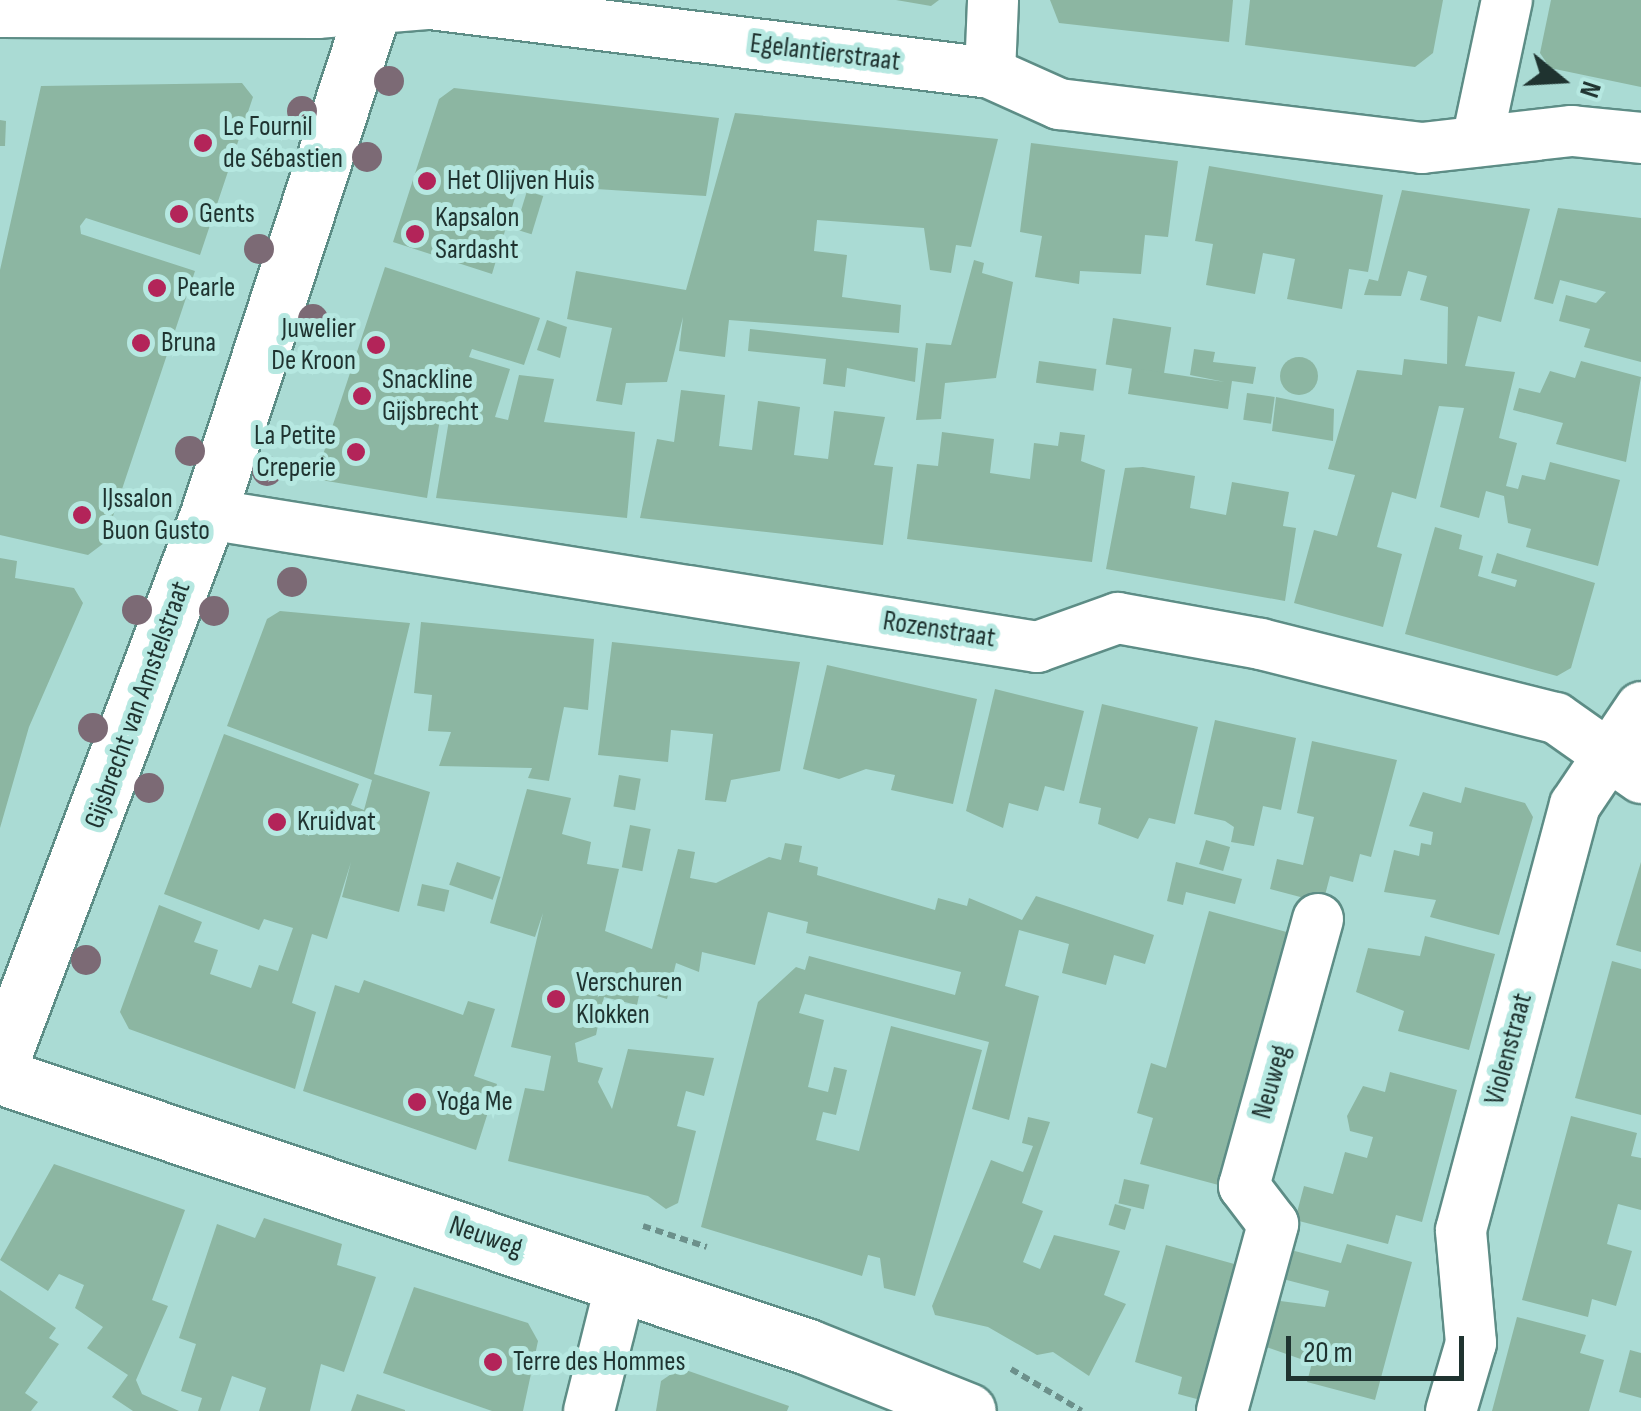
<!DOCTYPE html>
<meta charset="utf-8">
<style>
body{margin:0}
#map{position:relative;width:1641px;height:1411px;overflow:hidden;background:#aadbd4;font-family:"Sofia Sans Condensed",sans-serif}
div>[style]{position:absolute}
.building>*{inset:0;background:#8cb6a2;transform-origin:0 0}
.round{border-radius:50%}
.path>*{height:6px;margin-top:-3px;transform-origin:0;background:repeating-linear-gradient(90deg,#6c908b 0 8px,transparent 0 13px)}
.roads{filter:drop-shadow(2px 0 #5d8d86) drop-shadow(-2px 0 #5d8d86) drop-shadow(0 2px #5d8d86) drop-shadow(0 -2px #5d8d86)}
.minor>*{height:50px;margin:-25px;padding:0 25px;transform-origin:25px;border-radius:25px;background:#fff}
.tertiary>*{height:55px;margin:-27.5px;padding:0 27.5px;transform-origin:27.5px;border-radius:27.5px;background:#fff}
.trees>*{width:30px;height:30px;margin:-15px;border-radius:50%;background:#7c6a75}
.dots>*{width:28px;height:28px;translate:-50% -50%;box-sizing:border-box;border:5px solid #b6e8e1;border-radius:50%}
span{translate:-50% -50%;white-space:nowrap;text-align:center;line-height:1.15;-webkit-text-stroke:10px #b6e8e1;paint-order:stroke}
.street-label{font-size:28px;color:#1f3330}
.poi-label{font-size:28px;color:#1f3330}
.left{translate:0 -50%;text-align:left}
.right{translate:-100% -50%;text-align:right}
.north{position:absolute;left:1511px;top:30px;width:100px;height:100px;-webkit-text-stroke:8px #b6e8e1;paint-order:stroke;rotate:108deg;font-size:28px;font-weight:700;line-height:40px;text-align:center;color:#1f3330}
.north::after{content:'';display:block;margin:auto;width:35px;height:45px;background:#1f3330;clip-path:polygon(50% 0,100% 100%,50% 72%,0 100%)}
.scale{position:absolute;left:1286px;top:1336px;width:178px;height:45px;box-sizing:border-box;border:5px solid #1f3330;border-top:0;padding-left:12px;font-size:30px;line-height:35px;white-space:nowrap;color:#1f3330;-webkit-text-stroke:8px #b6e8e1;paint-order:stroke}
</style>
<div id="map">
<div class="building">
<i style="clip-path:polygon(896px 0,939px 0,931px 6px)"></i>
<i style="clip-path:polygon(1050px 0,1233px 0,1229px 42px,1059px 23px)"></i>
<i style="clip-path:polygon(1250px 0,1443px 0,1433px 53px,1415px 67px,1245px 45px)"></i>
<i style="clip-path:polygon(1551px 0,1641px 0,1641px 87px,1550px 68px,1540px 53px)"></i>
<i style="clip-path:polygon(242px 83px,253px 97px,200px 255px,86px 218px,80px 226px,81px 234px,195px 271px,104px 543px,88px 555px,0 535px,0 270px,41px 86px)"></i>
<i style="clip-path:polygon(454px 88px,719px 118px,706px 196px,533px 185px,535px 173px,523px 171px,492px 274px,393px 242px,439px 99px)"></i>
<i style="clip-path:polygon(735px 113px,998px 139px,971px 247px,956px 245px,951px 273px,930px 270px,924px 228px,817px 220px,814px 251px,847px 255px,842px 297px,901px 305px,899px 333px,729px 320px,725px 357px,679px 351px,683px 317px,667px 382px,626px 383px,622px 405px,596px 401px,612px 328px,567px 319px,576px 271px,686px 290px)"></i>
<i style="clip-path:polygon(0 120px,6px 121px,5px 146px,0 146px)"></i>
<i style="clip-path:polygon(1031px 143px,1178px 161px,1168px 237px,1145px 235px,1141px 274px,1080px 271px,1079px 284px,1035px 277px,1042px 236px,1020px 232px)"></i>
<i style="clip-path:polygon(1209px 166px,1383px 195px,1368px 272px,1349px 269px,1342px 309px,1287px 299px,1295px 259px,1263px 253px,1255px 294px,1206px 285px,1213px 244px,1195px 241px)"></i>
<i style="clip-path:polygon(1402px 190px,1530px 209px,1501px 322px,1478px 316px,1465px 366px,1515px 372px,1499px 438px,1517px 443px,1506px 486px,1518px 489px,1522px 475px,1545px 480px,1550px 462px,1620px 480px,1598px 566px,1526px 547px,1531px 529px,1508px 523px,1504px 496px,1486px 491px,1479px 518px,1440px 507px,1464px 408px,1439px 406px,1416px 499px,1392px 492px,1377px 547px,1402px 554px,1383px 627px,1294px 603px,1314px 530px,1337px 536px,1355px 475px,1328px 469px,1357px 370px,1402px 375px,1404px 359px,1447px 364px,1448px 307px,1420px 300px,1427px 276px,1408px 271px,1401px 296px,1364px 295px,1369px 279px,1378px 281px)"></i>
<i style="left:527px;top:191px;width:17px;height:40px;rotate:17deg"></i>
<i style="clip-path:polygon(1558px 208px,1641px 218px,1641px 362px,1584px 347px,1590px 329px,1559px 321px,1566px 295px,1596px 303px,1606px 292px,1560px 280px,1553px 304px,1534px 299px)"></i>
<i style="clip-path:polygon(974px 260px,984px 263px,982px 273px,1013px 282px,996px 378px,945px 383px,941px 419px,916px 420px,926px 343px,951px 345px)"></i>
<i style="clip-path:polygon(385px 267px,540px 318px,524px 365px,472px 349px,469px 357px,510px 369px,495px 417px,508px 420px,519px 375px,554px 379px,544px 422px,635px 432px,627px 518px,436px 498px,450px 414px,441px 413px,427px 498px,315px 479px)"></i>
<i style="left:1113px;top:318px;width:59px;height:47px;rotate:9deg"></i>
<i style="clip-path:polygon(547px 320px,567px 327px,560px 358px,537px 350px)"></i>
<i style="clip-path:polygon(750px 329px,918px 348px,915px 382px,847px 368px,845px 387px,823px 384px,826px 359px,748px 351px)"></i>
<i style="clip-path:polygon(1194px 349px,1215px 352px,1213px 362px,1256px 367px,1253px 384px,1232px 381px,1228px 409px,1128px 394px,1132px 368px,1225px 382px,1190px 375px)"></i>
<i class="round" style="left:1280px;top:357px;width:38px;height:38px"></i>
<i style="left:1039px;top:361px;width:58px;height:22px;rotate:8deg"></i>
<i style="clip-path:polygon(1581px 361px,1641px 377px,1626px 462px,1556px 444px,1563px 423px,1513px 410px,1519px 388px,1540px 393px,1550px 371px,1575px 378px)"></i>
<i style="clip-path:polygon(681px 390px,725px 395px,719px 446px,752px 450px,758px 401px,800px 407px,794px 455px,828px 459px,834px 411px,885px 417px,874px 465px,893px 467px,883px 545px,640px 518px,657px 439px,674px 442px)"></i>
<i style="left:1247px;top:393px;width:28px;height:27px;rotate:8deg"></i>
<i style="clip-path:polygon(1276px 397px,1334px 409px,1333px 441px,1272px 431px)"></i>
<i style="clip-path:polygon(942px 432px,994px 439px,990px 473px,1030px 479px,1034px 443px,1058px 446px,1060px 432px,1085px 435px,1081px 461px,1105px 470px,1092px 562px,907px 539px,917px 464px,938px 466px)"></i>
<i style="clip-path:polygon(1143px 467px,1195px 476px,1190px 508px,1226px 515px,1232px 482px,1289px 492px,1283px 526px,1296px 528px,1285px 601px,1106px 569px,1125px 468px)"></i>
<i style="clip-path:polygon(1435px 527px,1462px 535px,1459px 549px,1483px 556px,1478px 576px,1515px 587px,1517px 580px,1491px 573px,1497px 553px,1595px 583px,1571px 668px,1557px 676px,1405px 634px)"></i>
<i style="clip-path:polygon(0 558px,17px 561px,15px 578px,74px 588px,83px 603px,29px 727px,0 828px)"></i>
<i style="clip-path:polygon(280px 611px,410px 623px,374px 774px,430px 792px,399px 912px,342px 897px,351px 862px,327px 939px,312px 934px,292px 1003px,316px 1012px,295px 1089px,129px 1029px,120px 1012px,159px 905px,202px 922px,194px 942px,218px 950px,210px 974px,251px 988px,259px 965px,278px 971px,293px 928px,264px 919px,259px 930px,164px 894px,224px 734px,359px 784px,351px 805px,364px 810px,372px 780px,227px 726px,267px 619px)"></i>
<i style="clip-path:polygon(421px 622px,594px 639px,588px 710px,564px 707px,549px 781px,528px 778px,532px 768px,439px 766px,451px 732px,428px 731px,432px 695px,414px 693px)"></i>
<i style="clip-path:polygon(612px 642px,800px 662px,780px 771px,731px 780px,726px 802px,705px 800px,713px 734px,671px 730px,668px 762px,598px 755px)"></i>
<i style="clip-path:polygon(827px 665px,977px 699px,953px 804px,891px 790px,895px 775px,866px 769px,839px 779px,803px 769px)"></i>
<i style="clip-path:polygon(995px 689px,1084px 711px,1064px 791px,1045px 786px,1038px 811px,1009px 803px,1003px 828px,966px 811px)"></i>
<i style="clip-path:polygon(1102px 704px,1198px 727px,1175px 824px,1149px 818px,1138px 839px,1098px 824px,1101px 808px,1079px 803px)"></i>
<i style="clip-path:polygon(1215px 720px,1296px 738px,1281px 810px,1263px 806px,1254px 846px,1231px 842px,1234px 827px,1225px 821px,1194px 814px)"></i>
<i style="clip-path:polygon(1312px 741px,1397px 760px,1371px 857px,1360px 854px,1353px 882px,1330px 876px,1323px 903px,1270px 889px,1277px 859px,1303px 865px,1314px 817px,1297px 813px)"></i>
<i style="left:619px;top:775px;width:22px;height:32px;rotate:10deg"></i>
<i style="clip-path:polygon(1465px 787px,1525px 803px,1533px 817px,1499px 935px,1430px 917px,1436px 900px,1384px 892px,1394px 850px,1419px 856px,1421px 843px,1431px 845px,1433px 832px,1409px 826px,1423px 792px,1461px 803px)"></i>
<i style="clip-path:polygon(527px 789px,571px 798px,562px 834px,591px 842px,587px 864px,619px 869px,605px 931px,652px 949px,678px 849px,695px 852px,690px 878px,716px 883px,769px 857px,781px 860px,785px 843px,802px 846px,799px 862px,818px 867px,817px 875px,935px 910px,938px 898px,967px 906px,969px 898px,1022px 920px,1036px 896px,1154px 935px,1145px 964px,1114px 955px,1106px 985px,1062px 973px,1069px 944px,1019px 930px,1005px 986px,1039px 996px,1009px 1120px,972px 1109px,989px 1042px,805px 994px,799px 1013px,824px 1020px,808px 1087px,828px 1092px,834px 1067px,847px 1070px,836px 1115px,823px 1112px,816px 1140px,859px 1151px,891px 1026px,982px 1050px,915px 1296px,884px 1288px,880px 1258px,868px 1255px,862px 1276px,701px 1227px,758px 1002px,796px 967px,805px 970px,809px 956px,955px 995px,961px 972px,806px 933px,808px 922px,768px 912px,755px 965px,702px 952px,699px 972px,676px 963px,667px 999px,640px 991px,637px 1005px,604px 997px,596px 1035px,575px 1043px,578px 1062px,603px 1068px,598px 1082px,612px 1109px,628px 1049px,714px 1058px,704px 1096px,686px 1091px,677px 1126px,696px 1131px,678px 1203px,666px 1209px,648px 1196px,508px 1161px,525px 1088px,544px 1091px,551px 1056px,511px 1047px,543px 913px,535px 937px,490px 923px)"></i>
<i style="left:630px;top:825px;width:21px;height:43px;rotate:11deg"></i>
<i style="left:1206px;top:840px;width:25px;height:25px;rotate:16deg"></i>
<i style="left:457px;top:862px;width:46px;height:24px;rotate:19deg"></i>
<i style="clip-path:polygon(1176px 862px,1242px 879px,1235px 904px,1186px 892px,1183px 905px,1167px 901px)"></i>
<i style="clip-path:polygon(1641px 862px,1641px 952px,1616px 945px)"></i>
<i style="left:422px;top:884px;width:28px;height:22px;rotate:13deg"></i>
<i style="clip-path:polygon(1209px 911px,1294px 934px,1226px 1187px,1140px 1164px,1153px 1118px,1137px 1113px,1151px 1063px,1166px 1068px)"></i>
<i style="clip-path:polygon(1425px 936px,1495px 954px,1469px 1050px,1398px 1031px,1404px 1011px,1356px 992px,1368px 948px,1420px 956px)"></i>
<i style="clip-path:polygon(1612px 961px,1641px 969px,1641px 1115px,1575px 1098px)"></i>
<i style="clip-path:polygon(364px 980px,463px 1015px,468px 1001px,495px 1009px,474px 1076px,497px 1084px,476px 1150px,303px 1091px,335px 985px,359px 993px)"></i>
<i style="clip-path:polygon(1390px 1072px,1457px 1090px,1422px 1222px,1396px 1215px,1388px 1244px,1295px 1220px,1304px 1186px,1333px 1194px,1345px 1152px,1367px 1158px,1373px 1137px,1350px 1131px,1347px 1116px,1363px 1086px,1385px 1092px)"></i>
<i style="clip-path:polygon(1571px 1116px,1637px 1133px,1631px 1156px,1641px 1158px,1641px 1210px,1618px 1204px,1607px 1244px,1632px 1251px,1616px 1306px,1592px 1299px,1588px 1317px,1522px 1300px)"></i>
<i style="clip-path:polygon(1028px 1117px,1050px 1122px,1022px 1203px,1043px 1211px,1023px 1262px,1040px 1269px,1054px 1235px,1120px 1251px,1104px 1295px,1126px 1304px,1089px 1376px,1053px 1352px,1037px 1355px,988px 1327px,935px 1315px,932px 1306px,991px 1160px,1023px 1172px,1033px 1146px,1022px 1143px)"></i>
<i style="clip-path:polygon(54px 1164px,185px 1210px,152px 1300px,168px 1306px,136px 1380px,142px 1394px,179px 1411px,133px 1411px,112px 1397px,128px 1375px,87px 1348px,103px 1327px,75px 1308px,84px 1285px,59px 1274px,48px 1291px,0 1260px)"></i>
<i style="left:1124px;top:1179px;width:26px;height:25px;rotate:13deg"></i>
<i style="left:1115px;top:1204px;width:17px;height:22px;rotate:17deg"></i>
<i style="clip-path:polygon(264px 1218px,342px 1244px,337px 1265px,376px 1277px,344px 1372px,321px 1364px,310px 1411px,259px 1411px,266px 1388px,232px 1376px,220px 1411px,198px 1411px,202px 1398px,181px 1391px,196px 1344px,179px 1338px,217px 1224px,255px 1238px)"></i>
<i style="clip-path:polygon(1347px 1244px,1412px 1262px,1375px 1400px,1307px 1382px,1312px 1363px,1261px 1345px,1273px 1300px,1325px 1307px,1329px 1291px,1279px 1278px,1287px 1249px,1341px 1263px)"></i>
<i style="clip-path:polygon(1166px 1245px,1245px 1267px,1208px 1402px,1178px 1394px,1182px 1377px,1135px 1362px)"></i>
<i style="clip-path:polygon(414px 1287px,528px 1323px,538px 1341px,523px 1411px,492px 1411px,383px 1373px)"></i>
<i style="clip-path:polygon(0 1290px,56px 1328px,49px 1338px,59px 1344px,25px 1393px,38px 1402px,31px 1411px,0 1411px)"></i>
<i style="clip-path:polygon(1517px 1317px,1586px 1335px,1580px 1353px,1604px 1360px,1589px 1411px,1492px 1411px)"></i>
<i style="clip-path:polygon(1630px 1350px,1641px 1353px,1641px 1398px,1619px 1392px)"></i>
<i style="clip-path:polygon(680px 1368px,789px 1406px,787px 1411px,656px 1411px,661px 1381px)"></i>
<i style="clip-path:polygon(357px 1394px,405px 1410px,405px 1411px,351px 1411px)"></i>
</div>
<div class="path">
<i style="left:643px;top:1226px;width:67px;rotate:18.2deg"></i>
<i style="left:1011px;top:1369px;width:82px;rotate:30.6deg"></i>
</div>
<div class="roads">
<div class="minor">
<i style="left:0;top:12px;width:317px;rotate:0.2deg"></i>
<i style="left:317px;top:13px;width:113px;rotate:-4.6deg"></i>
<i style="left:430px;top:4px;width:564px;rotate:7.02deg"></i>
<i style="left:990px;top:73px;width:76px;rotate:24.2deg"></i>
<i style="left:1059px;top:104px;width:366px;rotate:6.9deg"></i>
<i style="left:1422px;top:148px;width:151px;rotate:-6.5deg"></i>
<i style="left:1572px;top:131px;width:69px;rotate:5.8deg"></i>
<i style="left:990px;top:73px;width:73px;rotate:-87.6deg"></i>
<i style="left:1477px;top:141px;width:144px;rotate:-78deg"></i>
<i style="left:208px;top:514px;width:840px;rotate:9.11deg"></i>
<i style="left:1037px;top:647px;width:86px;rotate:-19.7deg"></i>
<i style="left:1118px;top:618px;width:145px;rotate:10.3deg"></i>
<i style="left:1261px;top:644px;width:304px;rotate:14.1deg"></i>
<i style="left:1556px;top:718px;width:104px;rotate:35.2deg"></i>
<i style="left:589px;top:1411px;width:131px;rotate:-75.9deg"></i>
<i style="left:1222px;top:1411px;width:194px;rotate:-74.7deg"></i>
<i style="left:1273px;top:1224px;width:48px;rotate:-127.3deg"></i>
<i style="left:1244px;top:1186px;width:277px;rotate:-74.5deg"></i>
<i style="left:1451px;top:1411px;width:71px;rotate:-73.6deg"></i>
<i style="left:1471px;top:1343px;width:113px;rotate:-95.1deg"></i>
<i style="left:1461px;top:1230px;width:440px;rotate:-75deg"></i>
<i style="left:1575px;top:805px;width:118px;rotate:-56deg"></i>
</div>
<div class="tertiary">
<i style="left:0;top:1064px;width:588px;rotate:-69.28deg"></i>
<i style="left:208px;top:514px;width:541px;rotate:-71.9deg"></i>
<i style="left:0;top:1076px;width:852px;rotate:18.54deg"></i>
<i style="left:808px;top:1347px;width:172px;rotate:21.8deg"></i>
</div>
</div>
<div class="trees">
<i style="left:389px;top:81px"></i>
<i style="left:302px;top:111px"></i>
<i style="left:367px;top:157px"></i>
<i style="left:259px;top:249px"></i>
<i style="left:313px;top:319px"></i>
<i style="left:190px;top:451px"></i>
<i style="left:267px;top:471px"></i>
<i style="left:292px;top:582px"></i>
<i style="left:137px;top:610px"></i>
<i style="left:214px;top:611px"></i>
<i style="left:93px;top:728px"></i>
<i style="left:149px;top:788px"></i>
<i style="left:86px;top:960px"></i>
</div>
<div class="dots">
<i style="left:203px;top:143px;background:#b32459"></i>
<i style="left:427px;top:181px;background:#b32459"></i>
<i style="left:179px;top:214px;background:#b32459"></i>
<i style="left:415px;top:234px;background:#b32459"></i>
<i style="left:157px;top:288px;background:#b32459"></i>
<i style="left:141px;top:343px;background:#b32459"></i>
<i style="left:376px;top:345px;background:#b32459"></i>
<i style="left:362px;top:396px;background:#b32459"></i>
<i style="left:356px;top:452px;background:#b32459"></i>
<i style="left:82px;top:515px;background:#b32459"></i>
<i style="left:277px;top:822px;background:#b32459"></i>
<i style="left:556px;top:999px;background:#b32459"></i>
<i style="left:417px;top:1102px;background:#b32459"></i>
<i style="left:493px;top:1362px;background:#b32459"></i>
</div>
<div class="street-label">
<span style="left:825px;top:53px;rotate:7deg">Egelantierstraat</span>
<span style="left:939px;top:630px;rotate:9deg">Rozenstraat</span>
<span style="left:138px;top:705px;rotate:-70deg">Gijsbrecht van Amstelstraat</span>
<span style="left:1509px;top:1049px;rotate:-75deg">Violenstraat</span>
<span style="left:1272px;top:1082px;rotate:-74deg">Neuweg</span>
<span style="left:486px;top:1237px;rotate:19deg">Neuweg</span>
</div>
<div class="poi-label">
<span class="left" style="left:223px;top:143px">Le Fournil<br>de Sébastien</span>
<span class="left" style="left:447px;top:181px">Het Olijven Huis</span>
<span class="left" style="left:199px;top:214px">Gents</span>
<span class="left" style="left:435px;top:234px">Kapsalon<br>Sardasht</span>
<span class="left" style="left:177px;top:288px">Pearle</span>
<span class="right" style="left:356px;top:345px">Juwelier<br>De Kroon</span>
<span class="left" style="left:161px;top:343px">Bruna</span>
<span class="left" style="left:382px;top:396px">Snackline<br>Gijsbrecht</span>
<span class="right" style="left:336px;top:452px">La Petite<br>Creperie</span>
<span class="left" style="left:102px;top:515px">IJssalon<br>Buon Gusto</span>
<span class="left" style="left:297px;top:822px">Kruidvat</span>
<span class="left" style="left:576px;top:999px">Verschuren<br>Klokken</span>
<span class="left" style="left:437px;top:1102px">Yoga Me</span>
<span class="left" style="left:513px;top:1362px">Terre des Hommes</span>
</div>
<div class="north">N</div>
<div class="scale">20 m</div>
</div>
